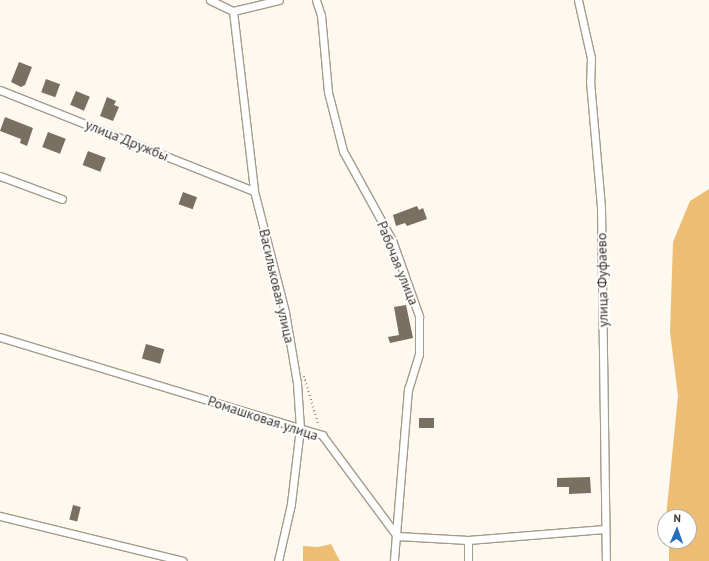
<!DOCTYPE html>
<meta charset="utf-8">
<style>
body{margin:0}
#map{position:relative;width:709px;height:561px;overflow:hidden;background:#fff8ee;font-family:"PT Sans",sans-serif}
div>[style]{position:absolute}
.forest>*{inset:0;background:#edbd73}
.building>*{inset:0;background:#7a7062;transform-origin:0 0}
.path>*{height:1.5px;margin-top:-0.75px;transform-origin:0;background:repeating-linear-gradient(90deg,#959088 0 1px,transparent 0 4px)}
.roads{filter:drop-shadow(1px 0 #a59b8c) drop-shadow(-1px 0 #a59b8c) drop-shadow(0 1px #a59b8c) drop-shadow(0 -1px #a59b8c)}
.street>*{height:7px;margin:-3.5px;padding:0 3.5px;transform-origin:3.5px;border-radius:3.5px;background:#fff}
span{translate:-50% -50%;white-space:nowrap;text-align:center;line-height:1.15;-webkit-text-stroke:4px #fff;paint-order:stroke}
.street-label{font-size:14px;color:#3b3630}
.north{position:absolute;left:657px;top:509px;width:40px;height:40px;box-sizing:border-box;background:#fff;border:1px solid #b1afac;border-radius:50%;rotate:2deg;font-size:11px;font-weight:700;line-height:16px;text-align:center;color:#3b3630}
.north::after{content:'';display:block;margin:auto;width:14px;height:18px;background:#296bbc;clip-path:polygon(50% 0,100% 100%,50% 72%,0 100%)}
</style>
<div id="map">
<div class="forest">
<i style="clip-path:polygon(709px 189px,709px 561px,669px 561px,669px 541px,689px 541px,689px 517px,666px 517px,678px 396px,670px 332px,673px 242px,690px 201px)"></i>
<i style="clip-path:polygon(331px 544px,340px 561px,303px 561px,303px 546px,318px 547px)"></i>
</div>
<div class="building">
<i style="clip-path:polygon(19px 62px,32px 67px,25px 85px,21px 87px,11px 82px)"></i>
<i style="left:46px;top:79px;width:15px;height:14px;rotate:20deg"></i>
<i style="left:76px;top:91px;width:15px;height:15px;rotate:23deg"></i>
<i style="clip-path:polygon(107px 97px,116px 101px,114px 105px,119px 107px,113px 121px,100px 116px)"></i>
<i style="clip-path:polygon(5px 117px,33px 128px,27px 146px,20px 143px,21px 139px,0 131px)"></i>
<i style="left:48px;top:132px;width:19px;height:16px;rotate:21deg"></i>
<i style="left:88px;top:151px;width:19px;height:15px;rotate:21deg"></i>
<i style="left:183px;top:192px;width:15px;height:13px;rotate:20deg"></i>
<i style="clip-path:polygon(417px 206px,419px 210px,423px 208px,427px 219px,407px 226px,405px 223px,396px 226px,393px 215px)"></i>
<i style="clip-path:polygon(406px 305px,413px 338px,390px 343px,388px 337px,399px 335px,394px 307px)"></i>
<i style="left:146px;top:344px;width:19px;height:15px;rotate:16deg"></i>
<i style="left:419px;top:418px;width:15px;height:10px"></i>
<i style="clip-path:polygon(590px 477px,591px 493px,569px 494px,569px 487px,557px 487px,557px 478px)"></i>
<i style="left:73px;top:505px;width:8px;height:15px;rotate:14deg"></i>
</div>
<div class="path">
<i style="left:304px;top:376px;width:52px;rotate:73.3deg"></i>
</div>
<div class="roads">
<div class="street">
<i style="left:210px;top:0;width:25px;rotate:26deg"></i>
<i style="left:316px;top:0;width:16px;rotate:72deg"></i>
<i style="left:321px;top:15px;width:77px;rotate:84.8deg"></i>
<i style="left:328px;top:92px;width:61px;rotate:75.7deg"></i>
<i style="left:343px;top:151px;width:102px;rotate:61.2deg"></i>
<i style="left:392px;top:240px;width:81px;rotate:70.4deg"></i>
<i style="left:419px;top:316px;width:38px;rotate:90deg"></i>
<i style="left:419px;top:354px;width:37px;rotate:107deg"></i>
<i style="left:408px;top:389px;width:173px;rotate:94.7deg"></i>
<i style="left:578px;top:0;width:59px;rotate:77.4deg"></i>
<i style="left:591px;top:58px;width:23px;rotate:92deg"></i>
<i style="left:590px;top:81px;width:127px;rotate:85deg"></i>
<i style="left:601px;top:208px;width:353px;rotate:89.2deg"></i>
<i style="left:233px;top:11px;width:181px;rotate:83.3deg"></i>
<i style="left:254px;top:191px;width:125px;rotate:75.6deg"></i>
<i style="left:285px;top:312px;width:72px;rotate:80.4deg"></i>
<i style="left:297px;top:383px;width:45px;rotate:86.2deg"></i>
<i style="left:300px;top:428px;width:77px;rotate:96.8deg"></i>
<i style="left:291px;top:504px;width:58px;rotate:102.8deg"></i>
<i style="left:233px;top:11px;width:47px;rotate:-13.4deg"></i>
<i style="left:0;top:90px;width:273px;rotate:21.7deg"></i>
<i style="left:0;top:176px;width:66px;rotate:20.4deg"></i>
<i style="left:0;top:337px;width:337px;rotate:16.9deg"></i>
<i style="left:322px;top:435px;width:126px;rotate:53.4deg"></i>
<i style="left:397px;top:536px;width:71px;rotate:3.2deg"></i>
<i style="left:468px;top:540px;width:137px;rotate:-4.6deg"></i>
<i style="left:0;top:516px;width:188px;rotate:13.8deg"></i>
<i style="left:468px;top:561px;width:21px;rotate:-90deg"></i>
</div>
</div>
<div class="street-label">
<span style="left:127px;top:140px;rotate:22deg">улица Дружбы</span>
<span style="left:398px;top:263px;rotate:68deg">Рабочая улица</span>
<span style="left:602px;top:280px;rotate:-91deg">улица Фуфаево</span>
<span style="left:277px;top:286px;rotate:77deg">Васильковая улица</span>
<span style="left:263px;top:418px;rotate:18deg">Ромашковая улица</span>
</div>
<div class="north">N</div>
</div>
